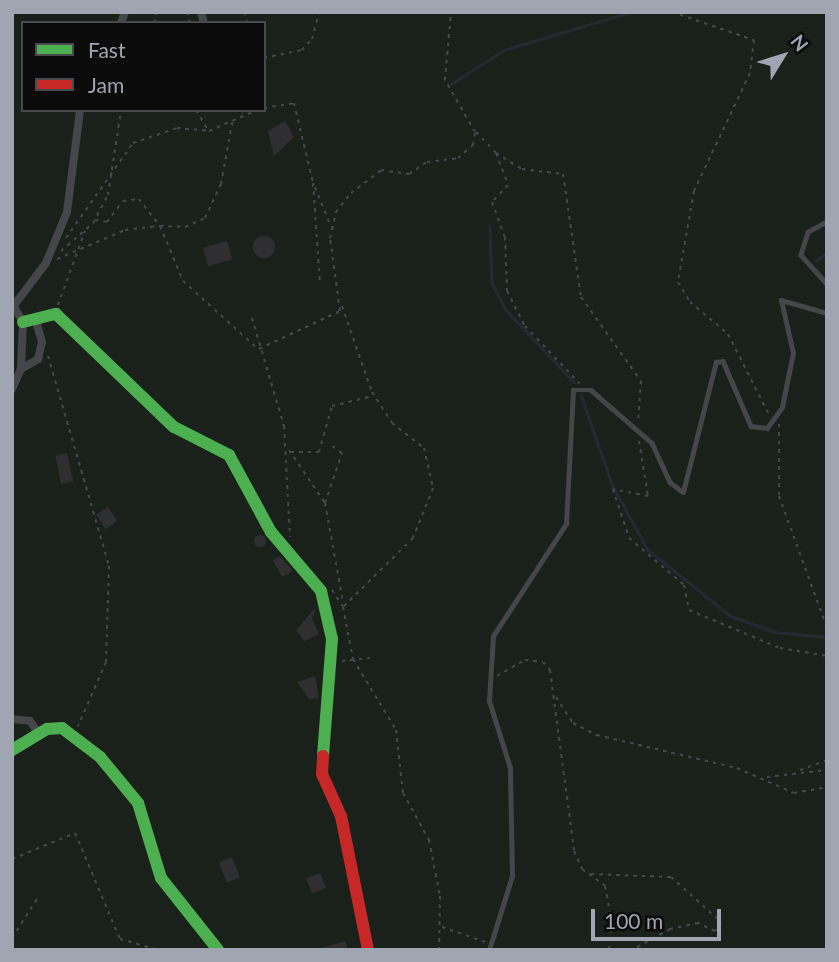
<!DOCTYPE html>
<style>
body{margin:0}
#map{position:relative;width:839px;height:962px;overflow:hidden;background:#101011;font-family:Lato,sans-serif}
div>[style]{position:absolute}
.green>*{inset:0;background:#1a211b}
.stream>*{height:2.5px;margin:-1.25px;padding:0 1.25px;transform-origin:1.25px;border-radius:1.25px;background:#242a31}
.building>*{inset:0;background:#2f2f31;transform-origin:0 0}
.round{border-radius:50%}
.path>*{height:2px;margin-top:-1px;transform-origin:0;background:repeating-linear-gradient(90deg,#46474b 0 3.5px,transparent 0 8.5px)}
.lane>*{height:4.5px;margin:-2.25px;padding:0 2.25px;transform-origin:2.25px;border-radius:2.25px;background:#454649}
.street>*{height:8px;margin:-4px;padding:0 4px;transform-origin:4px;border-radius:4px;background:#454649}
.fast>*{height:12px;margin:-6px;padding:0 6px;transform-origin:6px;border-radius:6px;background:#4caf50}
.jam>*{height:12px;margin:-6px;padding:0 6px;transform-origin:6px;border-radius:6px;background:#c62828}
span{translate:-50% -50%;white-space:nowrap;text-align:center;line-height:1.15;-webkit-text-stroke:5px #0b0b0c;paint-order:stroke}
.frame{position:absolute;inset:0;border:14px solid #a0a5b2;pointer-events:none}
.legend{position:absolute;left:21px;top:21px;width:245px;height:91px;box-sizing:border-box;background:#0b0b0c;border:2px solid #47494e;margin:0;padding:9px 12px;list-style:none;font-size:21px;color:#a0a5b2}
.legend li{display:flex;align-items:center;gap:14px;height:35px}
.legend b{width:35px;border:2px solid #47494e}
.north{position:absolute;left:748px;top:21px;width:70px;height:70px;-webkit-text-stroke:5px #0b0b0c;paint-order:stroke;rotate:52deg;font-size:19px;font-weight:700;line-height:28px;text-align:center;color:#a0a5b2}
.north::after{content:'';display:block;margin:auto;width:24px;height:32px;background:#a0a5b2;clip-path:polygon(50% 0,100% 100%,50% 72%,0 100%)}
.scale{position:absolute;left:591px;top:909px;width:130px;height:32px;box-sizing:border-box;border:4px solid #a0a5b2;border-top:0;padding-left:9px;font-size:21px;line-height:24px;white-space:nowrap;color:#a0a5b2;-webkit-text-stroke:5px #0b0b0c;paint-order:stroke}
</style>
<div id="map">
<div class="green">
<i style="clip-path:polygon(evenodd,12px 12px,827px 12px,827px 950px,12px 950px,12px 12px,23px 23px,264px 23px,264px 110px,23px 110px,23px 23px)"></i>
</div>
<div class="stream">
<i style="left:451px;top:84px;width:63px;rotate:-32.7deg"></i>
<i style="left:504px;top:50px;width:133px;rotate:-16.7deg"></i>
<i style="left:490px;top:227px;width:56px;rotate:88deg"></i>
<i style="left:492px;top:283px;width:30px;rotate:63deg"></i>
<i style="left:506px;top:310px;width:99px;rotate:46.6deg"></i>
<i style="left:815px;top:261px;width:14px;rotate:-34deg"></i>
<i style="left:581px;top:395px;width:94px;rotate:70.8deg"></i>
<i style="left:612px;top:484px;width:75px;rotate:61.4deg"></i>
<i style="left:648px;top:550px;width:106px;rotate:38.5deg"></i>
<i style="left:731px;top:616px;width:47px;rotate:20deg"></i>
<i style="left:775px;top:632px;width:52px;rotate:5.5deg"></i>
</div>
<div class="building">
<i style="clip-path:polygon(285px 121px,294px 137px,274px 156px,268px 131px)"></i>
<i class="round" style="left:253px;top:236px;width:22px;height:22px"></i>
<i style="left:227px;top:241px;width:19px;height:25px;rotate:74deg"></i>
<i style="left:67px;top:453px;width:29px;height:12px;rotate:78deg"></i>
<i style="left:108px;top:507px;width:17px;height:14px;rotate:57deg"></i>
<i class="round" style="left:254px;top:535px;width:12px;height:12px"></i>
<i style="clip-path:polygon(280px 556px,293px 571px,282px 577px,273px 560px)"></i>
<i style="clip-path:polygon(316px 607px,312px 618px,319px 634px,304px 641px,296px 630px)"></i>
<i style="clip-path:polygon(315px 676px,319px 697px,310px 700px,297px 682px)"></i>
<i style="left:232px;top:857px;width:22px;height:14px;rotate:69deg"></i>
<i style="left:320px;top:873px;width:16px;height:15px;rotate:68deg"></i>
<i style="clip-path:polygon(345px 941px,348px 950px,322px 950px,322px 948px)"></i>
</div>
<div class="path">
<i style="left:187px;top:12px;width:11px;rotate:75deg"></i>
<i style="left:245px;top:12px;width:11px;rotate:80deg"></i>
<i style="left:672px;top:12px;width:87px;rotate:18.9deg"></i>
<i style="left:754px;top:40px;width:33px;rotate:97deg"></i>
<i style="left:750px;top:73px;width:131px;rotate:115.4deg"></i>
<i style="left:694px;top:191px;width:92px;rotate:100deg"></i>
<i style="left:678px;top:282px;width:23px;rotate:59deg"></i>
<i style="left:690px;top:302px;width:50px;rotate:40.1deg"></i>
<i style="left:728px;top:334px;width:89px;rotate:63.1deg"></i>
<i style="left:155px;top:23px;width:11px;rotate:-85deg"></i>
<i style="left:264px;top:58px;width:39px;rotate:-12deg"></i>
<i style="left:302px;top:50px;width:15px;rotate:-48deg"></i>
<i style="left:312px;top:39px;width:28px;rotate:-75deg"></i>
<i style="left:264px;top:108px;width:30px;rotate:-9deg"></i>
<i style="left:294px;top:103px;width:82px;rotate:76.6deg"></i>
<i style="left:313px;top:183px;width:101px;rotate:86deg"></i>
<i style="left:196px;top:110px;width:23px;rotate:59deg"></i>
<i style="left:234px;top:110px;width:9px;rotate:18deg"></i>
<i style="left:476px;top:132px;width:29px;rotate:46deg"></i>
<i style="left:496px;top:153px;width:34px;rotate:69deg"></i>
<i style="left:508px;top:185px;width:23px;rotate:133deg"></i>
<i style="left:492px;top:202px;width:37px;rotate:70deg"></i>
<i style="left:505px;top:237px;width:54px;rotate:87.9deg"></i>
<i style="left:507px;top:291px;width:39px;rotate:63deg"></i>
<i style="left:525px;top:326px;width:79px;rotate:46.5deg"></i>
<i style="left:496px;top:153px;width:31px;rotate:32deg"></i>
<i style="left:522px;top:169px;width:41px;rotate:7deg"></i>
<i style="left:563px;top:174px;width:124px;rotate:81.7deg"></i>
<i style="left:581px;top:297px;width:103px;rotate:54.5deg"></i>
<i style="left:641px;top:381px;width:41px;rotate:94.2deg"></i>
<i style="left:315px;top:187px;width:43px;rotate:68.2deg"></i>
<i style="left:95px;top:220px;width:12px;rotate:9deg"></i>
<i style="left:107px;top:222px;width:26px;rotate:-53deg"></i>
<i style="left:123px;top:201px;width:16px;rotate:-7deg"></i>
<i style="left:139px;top:199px;width:34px;rotate:52deg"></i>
<i style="left:160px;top:226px;width:25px;rotate:2deg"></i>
<i style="left:185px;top:227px;width:22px;rotate:-24deg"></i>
<i style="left:205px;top:218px;width:38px;rotate:-65deg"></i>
<i style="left:221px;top:184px;width:67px;rotate:-79.7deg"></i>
<i style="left:66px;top:238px;width:116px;rotate:-54.8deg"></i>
<i style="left:133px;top:143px;width:46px;rotate:-18.8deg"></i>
<i style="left:177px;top:128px;width:32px;rotate:5deg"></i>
<i style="left:209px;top:131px;width:52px;rotate:-23.6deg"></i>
<i style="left:61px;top:251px;width:43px;rotate:-41.2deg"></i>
<i style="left:93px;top:223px;width:32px;rotate:-62deg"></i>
<i style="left:108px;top:195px;width:86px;rotate:-81.3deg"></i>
<i style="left:57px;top:259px;width:74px;rotate:-23.1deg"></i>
<i style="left:125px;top:230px;width:35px;rotate:-7deg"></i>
<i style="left:160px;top:226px;width:60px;rotate:67.3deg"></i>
<i style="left:183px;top:281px;width:101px;rotate:42.2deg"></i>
<i style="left:58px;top:305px;width:79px;rotate:-70deg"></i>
<i style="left:342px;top:306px;width:91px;rotate:70.8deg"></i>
<i style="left:372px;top:392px;width:37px;rotate:57deg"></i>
<i style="left:392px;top:423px;width:41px;rotate:38deg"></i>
<i style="left:424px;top:448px;width:41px;rotate:77.3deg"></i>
<i style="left:433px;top:488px;width:54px;rotate:111.8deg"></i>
<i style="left:413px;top:538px;width:98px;rotate:135.4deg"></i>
<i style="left:252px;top:318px;width:113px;rotate:73.5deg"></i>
<i style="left:284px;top:426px;width:111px;rotate:86.9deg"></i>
<i style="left:259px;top:349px;width:89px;rotate:-25.1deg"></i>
<i style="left:340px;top:311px;width:74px;rotate:-97.8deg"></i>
<i style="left:330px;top:238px;width:27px;rotate:-77deg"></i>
<i style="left:336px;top:212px;width:24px;rotate:-52deg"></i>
<i style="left:351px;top:193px;width:38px;rotate:-37deg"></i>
<i style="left:381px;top:170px;width:28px;rotate:8deg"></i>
<i style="left:409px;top:174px;width:22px;rotate:-34deg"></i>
<i style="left:427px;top:162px;width:31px;rotate:-7deg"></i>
<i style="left:458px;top:158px;width:20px;rotate:-41deg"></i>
<i style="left:473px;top:145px;width:13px;rotate:-81deg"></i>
<i style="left:475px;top:132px;width:60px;rotate:-120deg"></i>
<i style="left:445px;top:80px;width:68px;rotate:-85deg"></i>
<i style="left:48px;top:356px;width:219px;rotate:73.8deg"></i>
<i style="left:109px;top:566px;width:96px;rotate:91.8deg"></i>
<i style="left:106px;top:662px;width:70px;rotate:113.6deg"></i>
<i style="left:779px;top:424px;width:72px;rotate:90deg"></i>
<i style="left:779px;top:496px;width:140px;rotate:70deg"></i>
<i style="left:639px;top:441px;width:56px;rotate:80.7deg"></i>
<i style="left:648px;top:496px;width:36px;rotate:-169deg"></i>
<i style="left:613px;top:489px;width:52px;rotate:71.9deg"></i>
<i style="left:629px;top:538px;width:72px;rotate:40.5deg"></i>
<i style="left:684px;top:585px;width:25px;rotate:79deg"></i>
<i style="left:689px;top:610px;width:99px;rotate:22.7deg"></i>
<i style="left:780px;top:648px;width:48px;rotate:9.7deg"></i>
<i style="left:289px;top:450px;width:64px;rotate:55.8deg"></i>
<i style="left:325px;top:503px;width:101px;rotate:79.7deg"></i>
<i style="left:291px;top:452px;width:28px"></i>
<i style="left:319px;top:452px;width:48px;rotate:-74.2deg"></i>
<i style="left:332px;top:406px;width:42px;rotate:-13.7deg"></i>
<i style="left:325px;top:503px;width:53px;rotate:-71.2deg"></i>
<i style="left:342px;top:453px;width:17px;rotate:-144deg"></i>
<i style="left:332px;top:590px;width:20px;rotate:57deg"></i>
<i style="left:343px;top:607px;width:53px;rotate:79.1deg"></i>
<i style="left:353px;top:659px;width:83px;rotate:58.8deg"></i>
<i style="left:396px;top:730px;width:63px;rotate:83.7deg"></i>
<i style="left:403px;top:793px;width:54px;rotate:61deg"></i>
<i style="left:429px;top:840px;width:57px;rotate:78.9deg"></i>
<i style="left:440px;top:896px;width:54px;rotate:91.1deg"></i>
<i style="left:342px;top:661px;width:28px;rotate:-6deg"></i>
<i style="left:497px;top:676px;width:32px;rotate:-30deg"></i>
<i style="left:525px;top:660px;width:18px;rotate:6deg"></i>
<i style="left:543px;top:662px;width:11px;rotate:49deg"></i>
<i style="left:550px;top:670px;width:183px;rotate:82.4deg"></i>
<i style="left:574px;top:851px;width:20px;rotate:66deg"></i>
<i style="left:582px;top:869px;width:29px;rotate:36deg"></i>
<i style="left:605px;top:886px;width:36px;rotate:79deg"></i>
<i style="left:612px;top:921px;width:29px;rotate:96deg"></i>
<i style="left:556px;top:697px;width:31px;rotate:57deg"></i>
<i style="left:573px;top:723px;width:27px;rotate:27deg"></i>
<i style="left:597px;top:735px;width:144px;rotate:13.3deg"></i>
<i style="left:737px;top:768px;width:62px;rotate:23.7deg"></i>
<i style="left:794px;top:793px;width:34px;rotate:-10deg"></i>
<i style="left:800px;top:770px;width:29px;rotate:-20deg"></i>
<i style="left:767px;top:777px;width:60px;rotate:-6.7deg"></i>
<i style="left:12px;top:859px;width:68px;rotate:-22.4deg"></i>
<i style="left:75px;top:833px;width:115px;rotate:67deg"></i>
<i style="left:120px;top:939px;width:40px;rotate:16deg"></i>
<i style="left:591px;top:874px;width:80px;rotate:2.1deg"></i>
<i style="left:671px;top:877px;width:67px;rotate:42deg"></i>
<i style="left:721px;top:922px;width:11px;rotate:124deg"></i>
<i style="left:715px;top:931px;width:19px;rotate:-155deg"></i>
<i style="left:698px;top:923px;width:29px;rotate:168deg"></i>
<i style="left:670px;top:929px;width:43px;rotate:151.1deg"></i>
<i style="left:442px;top:927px;width:46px;rotate:19.2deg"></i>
<i style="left:12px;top:938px;width:46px;rotate:-57.3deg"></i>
</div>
<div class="lane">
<i style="left:827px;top:222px;width:21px;rotate:152deg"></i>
<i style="left:808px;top:232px;width:24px;rotate:107deg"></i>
<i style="left:801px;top:255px;width:39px;rotate:48deg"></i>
<i style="left:489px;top:950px;width:77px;rotate:-72.7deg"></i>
<i style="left:512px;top:876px;width:108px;rotate:-91.1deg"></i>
<i style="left:510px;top:768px;width:70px;rotate:-107.4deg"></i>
<i style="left:489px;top:701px;width:65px;rotate:-86.5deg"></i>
<i style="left:493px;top:636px;width:134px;rotate:-56.9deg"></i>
<i style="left:566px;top:524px;width:134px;rotate:-87deg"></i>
<i style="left:573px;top:390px;width:18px"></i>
<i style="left:591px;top:390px;width:81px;rotate:41deg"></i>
<i style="left:652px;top:443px;width:43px;rotate:65.2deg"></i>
<i style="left:670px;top:482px;width:16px;rotate:38deg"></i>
<i style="left:683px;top:492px;width:134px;rotate:-75.8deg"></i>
<i style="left:716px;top:362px;width:7px;rotate:-8deg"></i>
<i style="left:723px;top:361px;width:71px;rotate:66.7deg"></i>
<i style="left:751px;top:426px;width:16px;rotate:7deg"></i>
<i style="left:767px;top:428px;width:26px;rotate:-54deg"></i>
<i style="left:782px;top:407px;width:55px;rotate:-78.5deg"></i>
<i style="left:793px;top:353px;width:54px;rotate:-102.8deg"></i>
<i style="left:781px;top:300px;width:48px;rotate:15.8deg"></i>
</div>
<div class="street">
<i style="left:201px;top:12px;width:11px;rotate:75deg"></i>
<i style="left:121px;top:23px;width:12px;rotate:-70deg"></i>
<i style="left:12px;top:308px;width:56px;rotate:-52.9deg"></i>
<i style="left:46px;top:263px;width:55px;rotate:-67.6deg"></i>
<i style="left:67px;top:212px;width:103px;rotate:-82.7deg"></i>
<i style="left:21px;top:369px;width:20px;rotate:-30deg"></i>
<i style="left:38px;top:359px;width:17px;rotate:-77deg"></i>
<i style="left:42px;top:342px;width:26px;rotate:-106deg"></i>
<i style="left:12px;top:389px;width:22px;rotate:-66deg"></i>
<i style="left:21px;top:369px;width:47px;rotate:-87.6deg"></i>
<i style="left:23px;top:322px;width:17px;rotate:-121deg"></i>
<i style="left:12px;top:719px;width:18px;rotate:6deg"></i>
<i style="left:30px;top:721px;width:14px;rotate:56deg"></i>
</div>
<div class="fast">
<i style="left:23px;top:322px;width:34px;rotate:-14deg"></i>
<i style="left:56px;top:314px;width:163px;rotate:43.8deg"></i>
<i style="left:174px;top:427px;width:62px;rotate:27deg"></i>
<i style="left:229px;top:455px;width:88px;rotate:61.4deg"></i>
<i style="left:271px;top:532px;width:77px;rotate:49.7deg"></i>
<i style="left:321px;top:591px;width:49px;rotate:77.1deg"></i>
<i style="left:332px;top:639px;width:117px;rotate:94.4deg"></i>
<i style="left:12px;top:750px;width:41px;rotate:-31deg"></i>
<i style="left:47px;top:729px;width:15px;rotate:-4deg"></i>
<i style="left:62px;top:728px;width:48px;rotate:37.3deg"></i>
<i style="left:100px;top:757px;width:60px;rotate:50.4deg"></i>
<i style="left:138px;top:803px;width:78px;rotate:73deg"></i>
<i style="left:161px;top:878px;width:92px;rotate:51.6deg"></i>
</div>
<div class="jam">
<i style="left:323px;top:756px;width:18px;rotate:93deg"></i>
<i style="left:322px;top:774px;width:46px;rotate:65.7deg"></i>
<i style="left:341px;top:816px;width:137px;rotate:78.6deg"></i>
</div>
<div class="frame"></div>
<ul class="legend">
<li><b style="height:9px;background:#4caf50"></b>Fast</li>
<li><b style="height:9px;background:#c62828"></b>Jam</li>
</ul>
<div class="north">N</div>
<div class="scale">100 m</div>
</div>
